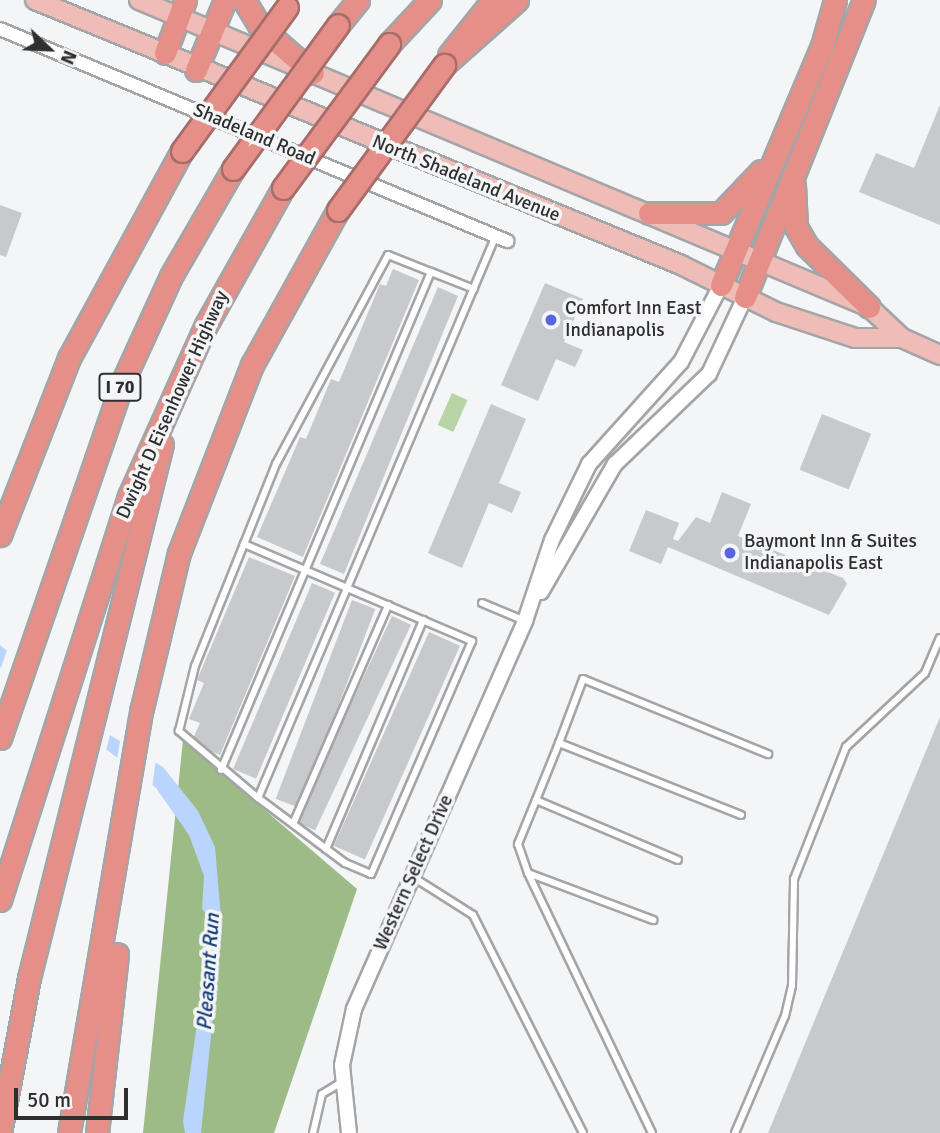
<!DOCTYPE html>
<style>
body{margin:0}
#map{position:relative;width:940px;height:1133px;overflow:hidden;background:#f4f5f7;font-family:Signika,sans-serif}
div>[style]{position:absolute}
.green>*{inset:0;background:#b8d3a6;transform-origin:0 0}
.forest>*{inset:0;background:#9cbb87}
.water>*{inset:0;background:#b9d4fd}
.pier>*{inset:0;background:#f4f5f7}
.building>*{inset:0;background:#c8c9cc;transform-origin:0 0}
.roads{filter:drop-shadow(2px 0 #a4a5a7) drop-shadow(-2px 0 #a4a5a7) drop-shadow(0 2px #a4a5a7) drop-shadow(0 -2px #a4a5a7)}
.service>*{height:6px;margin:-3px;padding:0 3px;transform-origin:3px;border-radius:3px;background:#fff}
.minor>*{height:12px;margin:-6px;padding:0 6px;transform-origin:6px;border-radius:6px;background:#fff}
.tertiary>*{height:14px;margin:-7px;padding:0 7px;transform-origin:7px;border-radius:7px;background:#fff}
.primary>*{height:18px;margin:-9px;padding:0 9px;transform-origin:9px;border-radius:9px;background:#f0bcb8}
.motorway>*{height:21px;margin:-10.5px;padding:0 10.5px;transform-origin:10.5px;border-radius:10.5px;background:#e68f88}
.bridges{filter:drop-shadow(2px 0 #a66d69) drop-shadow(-2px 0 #a66d69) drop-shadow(0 2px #a66d69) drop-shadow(0 -2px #a66d69)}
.motorway-bridge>*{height:21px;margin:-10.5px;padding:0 10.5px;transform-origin:10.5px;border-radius:10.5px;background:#e68f88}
.dots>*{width:19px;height:19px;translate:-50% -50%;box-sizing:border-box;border:4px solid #f4f5f7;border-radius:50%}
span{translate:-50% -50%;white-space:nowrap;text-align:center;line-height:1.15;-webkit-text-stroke:7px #f4f5f7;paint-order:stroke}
.shield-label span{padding:2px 5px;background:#f4f5f7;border:2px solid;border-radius:5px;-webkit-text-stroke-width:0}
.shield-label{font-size:18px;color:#2f2f30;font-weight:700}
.street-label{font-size:19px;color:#2f2f30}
.poi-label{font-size:19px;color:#2f2f30}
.left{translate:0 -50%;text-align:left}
.water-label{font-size:21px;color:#163e78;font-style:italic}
.north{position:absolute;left:14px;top:14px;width:70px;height:70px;-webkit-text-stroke:5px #f4f5f7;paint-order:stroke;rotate:113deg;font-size:19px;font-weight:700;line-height:28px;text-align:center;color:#2f2f30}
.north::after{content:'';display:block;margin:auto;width:24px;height:32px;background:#2f2f30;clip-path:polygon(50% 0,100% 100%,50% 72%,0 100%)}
.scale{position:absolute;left:14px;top:1088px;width:114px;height:32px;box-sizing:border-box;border:4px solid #2f2f30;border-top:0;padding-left:9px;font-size:21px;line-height:24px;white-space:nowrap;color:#2f2f30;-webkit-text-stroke:5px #f4f5f7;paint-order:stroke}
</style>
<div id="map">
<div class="green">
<i style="left:452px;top:393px;width:17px;height:35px;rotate:24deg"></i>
</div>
<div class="forest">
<i style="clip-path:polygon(183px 740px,357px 889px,274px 1133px,143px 1133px)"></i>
</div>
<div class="water">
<i style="clip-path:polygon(0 645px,110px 735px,163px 767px,198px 811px,215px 847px,222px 930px,201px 1133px,185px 1133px,183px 1121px,212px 920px,202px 909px,204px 876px,189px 835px,156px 788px,0 667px)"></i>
</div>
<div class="pier">
<i style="clip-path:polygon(8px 647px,111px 731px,106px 751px,0 671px)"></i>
<i style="clip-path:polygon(121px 736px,156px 758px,152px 789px,117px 759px)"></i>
</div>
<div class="building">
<i style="clip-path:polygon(940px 105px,940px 225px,859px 192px,876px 153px,914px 168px)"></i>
<i style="clip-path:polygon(0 205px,22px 213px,6px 257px,0 255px)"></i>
<i style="clip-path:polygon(393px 269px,419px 280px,303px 557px,257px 537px,300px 437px,306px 439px,331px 379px,339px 382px,380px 284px,386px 286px)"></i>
<i style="clip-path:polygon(545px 283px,583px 299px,564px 342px,583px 350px,575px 367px,556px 359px,538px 401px,501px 385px)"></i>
<i style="clip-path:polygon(438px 287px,458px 296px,344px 574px,320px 564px)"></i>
<i style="clip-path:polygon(491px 404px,526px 419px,499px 483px,521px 492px,512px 513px,489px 503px,462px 568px,428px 553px)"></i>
<i style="left:822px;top:414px;width:53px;height:60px;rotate:22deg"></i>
<i style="clip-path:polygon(722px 492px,751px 504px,738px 536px,843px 578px,847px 584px,829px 615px,668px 547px,661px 564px,629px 551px,646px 510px,679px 523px,673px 539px,678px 541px,696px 517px,710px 523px)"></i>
<i style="clip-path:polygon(249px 557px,295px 576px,220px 755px,191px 743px,200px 723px,189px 719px,204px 683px,197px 680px)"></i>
<i style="left:312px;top:583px;width:25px;height:202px;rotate:23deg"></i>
<i style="left:352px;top:600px;width:25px;height:213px;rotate:21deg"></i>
<i style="left:392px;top:616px;width:21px;height:227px;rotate:25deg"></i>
<i style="left:429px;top:632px;width:34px;height:234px;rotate:24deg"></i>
<i style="clip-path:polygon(940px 717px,940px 1133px,768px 1133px)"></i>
</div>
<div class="roads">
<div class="service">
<i style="left:244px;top:544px;width:86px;rotate:-68.2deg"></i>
<i style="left:276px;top:464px;width:237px;rotate:-61.8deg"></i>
<i style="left:388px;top:255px;width:46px;rotate:21.6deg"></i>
<i style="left:482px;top:603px;width:47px;rotate:22.7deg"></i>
<i style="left:559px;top:743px;width:61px;rotate:112deg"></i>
<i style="left:536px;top:800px;width:154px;rotate:22.9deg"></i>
<i style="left:221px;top:770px;width:540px;rotate:-67.14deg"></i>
<i style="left:431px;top:272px;width:46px;rotate:21.6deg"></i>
<i style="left:258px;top:798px;width:104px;rotate:-139.7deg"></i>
<i style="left:179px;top:731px;width:67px;rotate:-76.2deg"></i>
<i style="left:195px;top:666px;width:131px;rotate:-68.1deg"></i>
<i style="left:244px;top:544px;width:112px;rotate:23.1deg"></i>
<i style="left:347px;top:588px;width:136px;rotate:23deg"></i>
<i style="left:472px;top:641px;width:254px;rotate:113.4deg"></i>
<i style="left:371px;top:874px;width:28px;rotate:-157deg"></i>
<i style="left:345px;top:863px;width:109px;rotate:-143.2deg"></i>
<i style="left:258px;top:798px;width:228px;rotate:-67deg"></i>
<i style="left:347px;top:588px;width:382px;rotate:-67.1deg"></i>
<i style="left:536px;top:800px;width:48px;rotate:112.2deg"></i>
<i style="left:518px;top:844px;width:31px;rotate:71deg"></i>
<i style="left:528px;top:873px;width:134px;rotate:20.6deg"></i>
<i style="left:741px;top:815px;width:196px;rotate:-158.4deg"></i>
<i style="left:559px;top:743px;width:68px;rotate:-69.4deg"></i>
<i style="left:583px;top:679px;width:200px;rotate:22.1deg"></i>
<i style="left:293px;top:824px;width:239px;rotate:-66.5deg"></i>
<i style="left:326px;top:849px;width:249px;rotate:-67deg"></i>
<i style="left:528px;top:873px;width:288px;rotate:64.5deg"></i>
<i style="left:413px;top:877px;width:71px;rotate:32.3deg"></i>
<i style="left:473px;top:915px;width:244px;rotate:63.2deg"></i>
<i style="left:313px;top:1133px;width:40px;rotate:-77deg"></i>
<i style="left:322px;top:1094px;width:23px;rotate:-31deg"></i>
<i style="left:735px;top:1133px;width:127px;rotate:-66.9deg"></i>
<i style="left:785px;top:1016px;width:31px;rotate:-77deg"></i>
<i style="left:792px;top:986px;width:107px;rotate:-88.9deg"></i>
<i style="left:794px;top:879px;width:142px;rotate:-68.5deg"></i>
<i style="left:846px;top:747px;width:108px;rotate:-43.1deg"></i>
<i style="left:925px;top:673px;width:38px;rotate:-67deg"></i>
</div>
<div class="minor">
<i style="left:0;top:29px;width:550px;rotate:22.69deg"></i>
</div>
<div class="tertiary">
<i style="left:541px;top:592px;width:148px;rotate:-60deg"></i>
<i style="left:615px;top:464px;width:130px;rotate:-43.8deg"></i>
<i style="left:709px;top:374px;width:85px;rotate:-64.9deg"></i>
<i style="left:349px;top:1133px;width:68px;rotate:-95.9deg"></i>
<i style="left:342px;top:1065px;width:57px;rotate:-77.9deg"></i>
<i style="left:354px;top:1009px;width:424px;rotate:-66.2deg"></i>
<i style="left:525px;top:621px;width:85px;rotate:-71.6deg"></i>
<i style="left:552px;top:540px;width:85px;rotate:-64deg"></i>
<i style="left:589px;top:464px;width:137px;rotate:-48deg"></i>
<i style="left:681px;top:362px;width:87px;rotate:-62.5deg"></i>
</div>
<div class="primary">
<i style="left:35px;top:0;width:698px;rotate:22.3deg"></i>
<i style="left:681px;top:265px;width:106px;rotate:26.3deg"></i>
<i style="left:776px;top:312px;width:83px;rotate:18.2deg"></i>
<i style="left:855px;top:338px;width:47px"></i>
<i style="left:139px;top:0;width:792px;rotate:22.81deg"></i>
<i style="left:869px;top:307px;width:45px;rotate:43.2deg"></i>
<i style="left:902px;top:338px;width:42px;rotate:24.1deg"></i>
</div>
<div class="motorway">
<i style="left:244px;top:0;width:31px;rotate:59deg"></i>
<i style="left:260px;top:27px;width:70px;rotate:41deg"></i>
<i style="left:338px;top:25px;width:32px;rotate:-51deg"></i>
<i style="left:389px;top:44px;width:60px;rotate:-47deg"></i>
<i style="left:165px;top:53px;width:57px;rotate:-69.3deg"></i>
<i style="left:449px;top:55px;width:70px;rotate:-51.3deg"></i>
<i style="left:444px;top:65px;width:98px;rotate:-41.7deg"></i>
<i style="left:196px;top:70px;width:76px;rotate:-67.5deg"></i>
<i style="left:794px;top:185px;width:42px;rotate:87.3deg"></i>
<i style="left:796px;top:227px;width:22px;rotate:60deg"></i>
<i style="left:807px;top:246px;width:87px;rotate:44.5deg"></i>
<i style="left:649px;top:213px;width:72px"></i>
<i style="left:721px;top:213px;width:58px;rotate:-46.4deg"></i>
<i style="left:721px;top:285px;width:259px;rotate:-67.1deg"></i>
<i style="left:822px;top:46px;width:48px;rotate:-74.2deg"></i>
<i style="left:745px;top:297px;width:320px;rotate:-68.2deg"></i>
<i style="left:0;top:535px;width:190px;rotate:-68.7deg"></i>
<i style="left:69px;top:358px;width:236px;rotate:-61.4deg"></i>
<i style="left:0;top:738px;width:378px;rotate:-71deg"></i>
<i style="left:123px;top:381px;width:115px;rotate:-65.4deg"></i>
<i style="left:171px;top:276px;width:124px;rotate:-59.9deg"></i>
<i style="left:0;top:900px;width:424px;rotate:-72.3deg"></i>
<i style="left:129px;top:496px;width:188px;rotate:-65.8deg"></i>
<i style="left:206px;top:325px;width:157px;rotate:-60.7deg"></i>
<i style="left:0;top:1133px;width:158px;rotate:-79.4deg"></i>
<i style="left:29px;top:978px;width:550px;rotate:-76.01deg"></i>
<i style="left:69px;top:1133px;width:431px;rotate:-80.3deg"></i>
<i style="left:142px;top:708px;width:159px;rotate:-76.6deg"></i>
<i style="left:179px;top:553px;width:202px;rotate:-68.8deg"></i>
<i style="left:252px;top:365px;width:177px;rotate:-61deg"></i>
<i style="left:97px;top:1133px;width:180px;rotate:-83.6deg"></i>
</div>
</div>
<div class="bridges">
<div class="motorway-bridge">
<i style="left:182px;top:151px;width:178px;rotate:-53.9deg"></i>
<i style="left:233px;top:169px;width:178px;rotate:-53.9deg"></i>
<i style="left:283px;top:188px;width:179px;rotate:-53.6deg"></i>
<i style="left:338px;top:210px;width:180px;rotate:-53.8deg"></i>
</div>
</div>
<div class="dots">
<i style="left:551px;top:320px;background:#5866dd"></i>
<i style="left:730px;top:553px;background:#5866dd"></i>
</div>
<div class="shield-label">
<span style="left:120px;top:387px">I 70</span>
</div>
<div class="street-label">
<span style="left:254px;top:135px;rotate:23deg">Shadeland Road</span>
<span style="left:466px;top:179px;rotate:22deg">North Shadeland Avenue</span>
<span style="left:173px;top:405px;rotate:-66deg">Dwight D Eisenhower Highway</span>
<span style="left:414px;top:873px;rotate:-66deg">Western Select Drive</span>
</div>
<div class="poi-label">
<span class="left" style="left:565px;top:320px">Comfort Inn East<br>Indianapolis</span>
<span class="left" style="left:744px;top:553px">Baymont Inn &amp; Suites<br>Indianapolis East</span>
</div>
<div class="water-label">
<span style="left:208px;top:972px;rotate:-86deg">Pleasant Run</span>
</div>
<div class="north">N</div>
<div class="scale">50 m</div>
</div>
